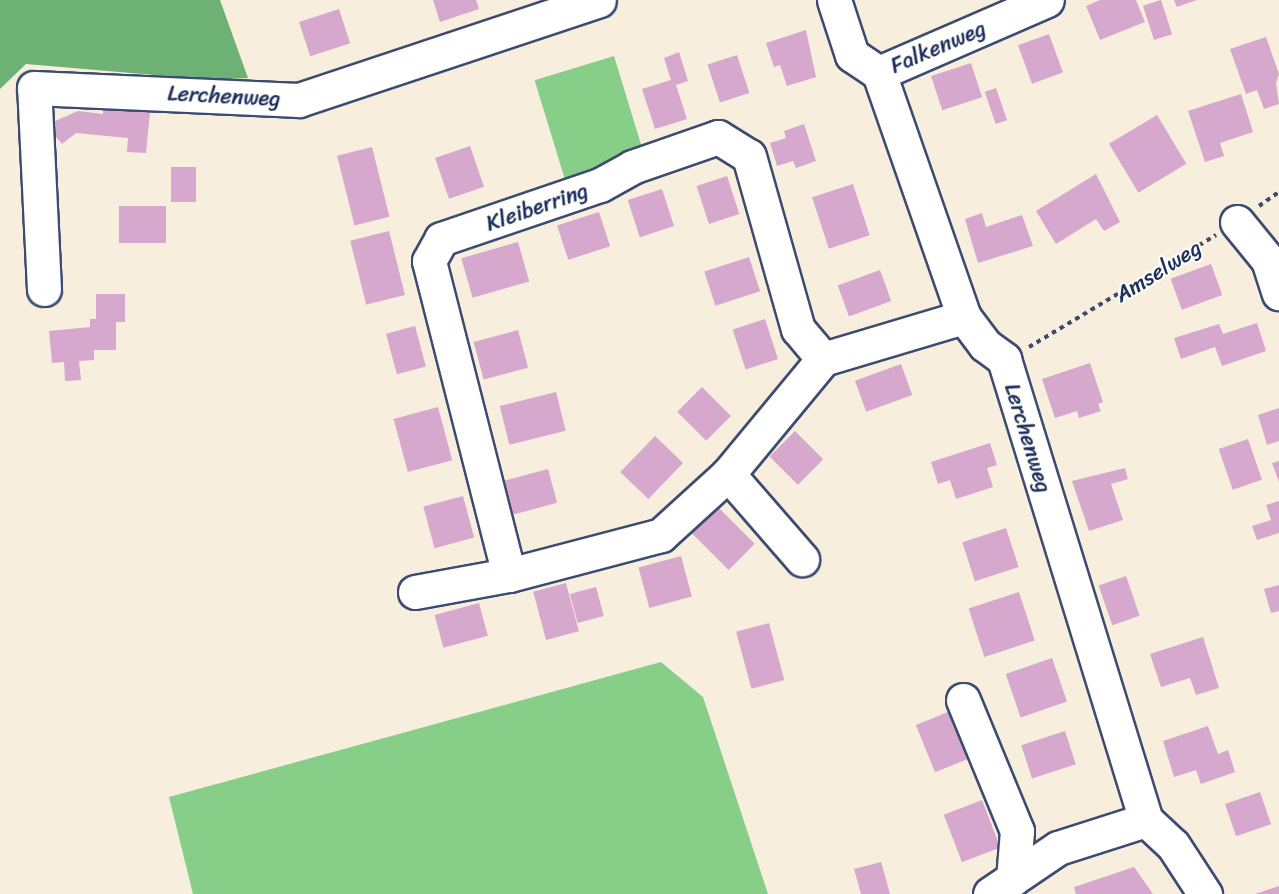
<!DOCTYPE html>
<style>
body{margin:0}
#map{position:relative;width:1279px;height:894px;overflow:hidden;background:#f8eedd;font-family:Sriracha,sans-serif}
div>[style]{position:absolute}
.green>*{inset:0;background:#87ce89;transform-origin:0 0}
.forest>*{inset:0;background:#6db175}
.building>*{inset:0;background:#d6a8cd;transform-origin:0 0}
.path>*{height:4px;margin-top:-2px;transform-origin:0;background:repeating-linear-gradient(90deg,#3c4c71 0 4.5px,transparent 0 9px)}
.roads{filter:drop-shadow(2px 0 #3c4c71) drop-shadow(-2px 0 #3c4c71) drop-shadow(0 2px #3c4c71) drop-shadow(0 -2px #3c4c71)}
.minor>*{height:33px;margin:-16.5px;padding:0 16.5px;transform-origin:16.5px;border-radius:16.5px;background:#fff}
span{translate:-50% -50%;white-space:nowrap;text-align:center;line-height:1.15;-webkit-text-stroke:4.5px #fdfcf7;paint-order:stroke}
.street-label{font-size:22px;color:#1b2f5e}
</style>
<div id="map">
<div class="green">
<i style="left:614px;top:56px;width:105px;height:83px;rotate:73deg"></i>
<i style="clip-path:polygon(661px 662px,703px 697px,768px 894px,193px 894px,169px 797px)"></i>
</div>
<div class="forest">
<i style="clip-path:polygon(0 0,220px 0,248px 78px,213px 80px,26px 64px,0 89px)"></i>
</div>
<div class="building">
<i style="clip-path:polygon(433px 0,476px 0,479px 9px,440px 22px)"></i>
<i style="clip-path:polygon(1100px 0,1136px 0,1145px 22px,1100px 40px,1086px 6px)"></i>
<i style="left:1161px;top:0;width:36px;height:19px;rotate:72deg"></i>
<i style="clip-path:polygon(1174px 0,1197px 0,1177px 7px)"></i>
<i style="left:339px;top:9px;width:36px;height:42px;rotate:72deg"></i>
<i style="clip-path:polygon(806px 30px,816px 77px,787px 86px,780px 65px,774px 67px,766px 43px)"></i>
<i style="left:1049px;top:34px;width:41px;height:33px;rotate:70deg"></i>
<i style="clip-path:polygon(1266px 37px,1279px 74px,1276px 83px,1279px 104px,1264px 109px,1257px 90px,1246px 94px,1230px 49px)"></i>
<i style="clip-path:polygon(679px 52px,688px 81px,676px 85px,687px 119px,655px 129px,642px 89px,671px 80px,664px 58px)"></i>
<i style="left:737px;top:55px;width:40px;height:31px;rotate:72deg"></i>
<i style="left:971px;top:63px;width:36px;height:42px;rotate:72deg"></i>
<i style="left:996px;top:88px;width:34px;height:12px;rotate:71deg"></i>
<i style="clip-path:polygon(1241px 94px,1253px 132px,1220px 143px,1224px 156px,1205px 162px,1188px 111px)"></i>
<i style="clip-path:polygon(103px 108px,150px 112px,146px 153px,127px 152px,128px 138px,76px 133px,62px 144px,46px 125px,78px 111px,103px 114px)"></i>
<i style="left:1157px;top:115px;width:57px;height:56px;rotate:59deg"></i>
<i style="clip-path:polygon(804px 124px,816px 161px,796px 168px,793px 161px,777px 166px,770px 143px,786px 138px,784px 131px)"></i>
<i style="left:470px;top:146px;width:43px;height:37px;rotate:71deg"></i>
<i style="left:372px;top:147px;width:72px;height:36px;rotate:76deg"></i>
<i style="left:196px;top:167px;width:35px;height:25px;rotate:90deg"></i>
<i style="clip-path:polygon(1096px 174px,1120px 222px,1104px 231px,1096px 219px,1056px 244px,1036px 211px)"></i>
<i style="left:727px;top:176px;width:40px;height:32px;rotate:72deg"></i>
<i style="left:853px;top:184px;width:54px;height:43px;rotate:72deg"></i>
<i style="left:662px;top:189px;width:39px;height:36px;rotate:72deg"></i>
<i style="left:119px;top:206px;width:47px;height:37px"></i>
<i style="left:599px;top:212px;width:36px;height:44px;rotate:72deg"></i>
<i style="clip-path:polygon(982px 213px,986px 227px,1022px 215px,1033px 246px,978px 263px,965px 219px)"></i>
<i style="left:389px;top:231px;width:66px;height:40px;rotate:76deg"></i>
<i style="left:518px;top:242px;width:41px;height:59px;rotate:74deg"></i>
<i style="left:749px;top:257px;width:36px;height:47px;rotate:72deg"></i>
<i style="left:1211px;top:264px;width:33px;height:43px;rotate:70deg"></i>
<i style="left:880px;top:270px;width:33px;height:45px;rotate:70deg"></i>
<i style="clip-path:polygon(96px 294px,125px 294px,125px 322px,116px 322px,116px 350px,94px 350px,94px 360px,79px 361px,81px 380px,65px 381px,64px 362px,52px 363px,49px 331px,90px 327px,90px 319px,96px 319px)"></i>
<i style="left:765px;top:319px;width:42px;height:34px;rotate:72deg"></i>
<i style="clip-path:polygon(1257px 323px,1266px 351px,1222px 366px,1215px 347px,1181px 359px,1174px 338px,1219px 324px,1223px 334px)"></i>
<i style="left:415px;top:326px;width:42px;height:30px;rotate:75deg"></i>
<i style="left:518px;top:330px;width:39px;height:46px;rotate:75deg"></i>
<i style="clip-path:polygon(1090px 363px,1103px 402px,1098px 404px,1101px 411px,1079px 418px,1077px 411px,1055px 418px,1042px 379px)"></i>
<i style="left:901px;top:364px;width:33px;height:49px;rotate:70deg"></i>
<i style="left:702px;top:387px;width:41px;height:35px;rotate:45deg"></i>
<i style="left:556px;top:392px;width:40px;height:58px;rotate:76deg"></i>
<i style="left:438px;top:407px;width:55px;height:46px;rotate:75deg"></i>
<i style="clip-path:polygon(1279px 408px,1279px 441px,1267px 445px,1258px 415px)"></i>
<i style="left:795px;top:431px;width:40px;height:36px;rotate:45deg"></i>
<i style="left:655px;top:436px;width:39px;height:50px;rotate:44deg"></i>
<i style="left:1248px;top:439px;width:43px;height:31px;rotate:71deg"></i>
<i style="clip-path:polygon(990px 443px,997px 465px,987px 468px,993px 487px,956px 499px,950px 480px,938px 484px,931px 462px)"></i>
<i style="clip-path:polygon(1279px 461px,1279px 482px,1272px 463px)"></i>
<i style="clip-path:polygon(1125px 468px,1128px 479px,1111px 484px,1123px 520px,1089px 531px,1072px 481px)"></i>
<i style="left:548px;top:469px;width:35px;height:45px;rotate:75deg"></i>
<i style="left:463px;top:496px;width:43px;height:41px;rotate:75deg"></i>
<i style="clip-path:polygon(1279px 501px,1279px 533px,1257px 540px,1252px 526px,1271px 520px,1266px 505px)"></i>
<i style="left:718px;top:507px;width:52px;height:37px;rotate:45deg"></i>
<i style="left:1006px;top:528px;width:41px;height:46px;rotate:72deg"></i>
<i style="left:681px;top:556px;width:42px;height:44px;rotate:75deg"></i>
<i style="left:1126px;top:576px;width:42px;height:29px;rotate:71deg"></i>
<i style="left:566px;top:583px;width:50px;height:34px;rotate:75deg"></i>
<i style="clip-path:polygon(1279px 585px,1279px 611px,1271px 613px,1264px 589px)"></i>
<i style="left:596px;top:587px;width:30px;height:27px;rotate:75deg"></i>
<i style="left:1019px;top:592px;width:51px;height:53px;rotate:72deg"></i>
<i style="left:479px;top:603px;width:34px;height:46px;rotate:75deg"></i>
<i style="left:769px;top:623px;width:59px;height:34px;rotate:75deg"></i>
<i style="clip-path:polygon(1203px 637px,1219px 688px,1196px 695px,1190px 678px,1161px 687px,1150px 654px)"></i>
<i style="left:1052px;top:658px;width:46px;height:49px;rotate:71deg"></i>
<i style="left:953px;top:710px;width:51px;height:40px;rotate:68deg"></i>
<i style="clip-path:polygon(1208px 726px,1218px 754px,1228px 750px,1235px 772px,1201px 784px,1196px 770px,1174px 777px,1163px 741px)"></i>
<i style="left:1065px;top:731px;width:35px;height:46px;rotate:72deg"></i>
<i style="left:1260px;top:792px;width:34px;height:37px;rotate:71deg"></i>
<i style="left:982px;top:800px;width:51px;height:41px;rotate:69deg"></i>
<i style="clip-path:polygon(881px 862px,890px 894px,861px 894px,854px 869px)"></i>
<i style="clip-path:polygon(1134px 867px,1153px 894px,1076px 894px,1074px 887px)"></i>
<i style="clip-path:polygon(1279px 886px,1279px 894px,1255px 894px)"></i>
</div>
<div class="path">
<i style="left:1259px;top:206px;width:24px;rotate:-35deg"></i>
<i style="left:1029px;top:347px;width:218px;rotate:-30.9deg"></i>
</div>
<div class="roads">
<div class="minor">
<i style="left:834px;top:0;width:58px;rotate:71.9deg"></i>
<i style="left:852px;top:55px;width:32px;rotate:34deg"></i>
<i style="left:879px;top:73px;width:183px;rotate:-23.5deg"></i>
<i style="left:879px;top:73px;width:258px;rotate:70.8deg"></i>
<i style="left:964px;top:317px;width:35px;rotate:53deg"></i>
<i style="left:985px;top:345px;width:24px;rotate:36deg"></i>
<i style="left:1004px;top:359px;width:482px;rotate:72.9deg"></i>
<i style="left:1146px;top:820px;width:37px;rotate:43deg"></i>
<i style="left:1173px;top:845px;width:59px;rotate:56.9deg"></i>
<i style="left:1237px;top:222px;width:49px;rotate:50.8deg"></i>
<i style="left:1268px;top:260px;width:35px;rotate:72deg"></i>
<i style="left:44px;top:289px;width:201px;rotate:-92.8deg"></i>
<i style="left:34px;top:88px;width:265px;rotate:2.6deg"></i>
<i style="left:299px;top:100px;width:316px;rotate:-18.4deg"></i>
<i style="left:728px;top:474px;width:113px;rotate:49deg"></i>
<i style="left:509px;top:575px;width:157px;rotate:-14.7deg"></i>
<i style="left:661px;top:535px;width:91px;rotate:-42.3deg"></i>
<i style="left:728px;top:474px;width:149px;rotate:-50.4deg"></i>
<i style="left:415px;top:592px;width:96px;rotate:-10.3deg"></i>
<i style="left:509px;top:575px;width:324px;rotate:-104.3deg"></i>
<i style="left:429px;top:261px;width:25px;rotate:-61deg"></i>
<i style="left:441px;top:239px;width:168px;rotate:-18.8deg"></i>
<i style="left:600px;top:185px;width:37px;rotate:-29deg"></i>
<i style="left:632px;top:167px;width:91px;rotate:-19.2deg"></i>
<i style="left:718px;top:137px;width:36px;rotate:32deg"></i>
<i style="left:749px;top:156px;width:180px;rotate:74.2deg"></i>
<i style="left:798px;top:329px;width:39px;rotate:50deg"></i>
<i style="left:823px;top:359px;width:147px;rotate:-16.6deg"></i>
<i style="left:963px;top:700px;width:142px;rotate:67.6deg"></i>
<i style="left:1017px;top:831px;width:48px;rotate:94.8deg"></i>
<i style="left:990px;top:894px;width:82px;rotate:-34.1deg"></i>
<i style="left:1058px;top:848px;width:92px;rotate:-17.7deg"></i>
</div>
</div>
<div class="street-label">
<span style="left:938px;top:47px;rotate:-23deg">Falkenweg</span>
<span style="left:224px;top:96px;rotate:3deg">Lerchenweg</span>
<span style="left:537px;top:207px;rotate:-19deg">Kleiberring</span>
<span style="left:1158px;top:271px;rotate:-32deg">Amselweg</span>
<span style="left:1028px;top:438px;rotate:73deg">Lerchenweg</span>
</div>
</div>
